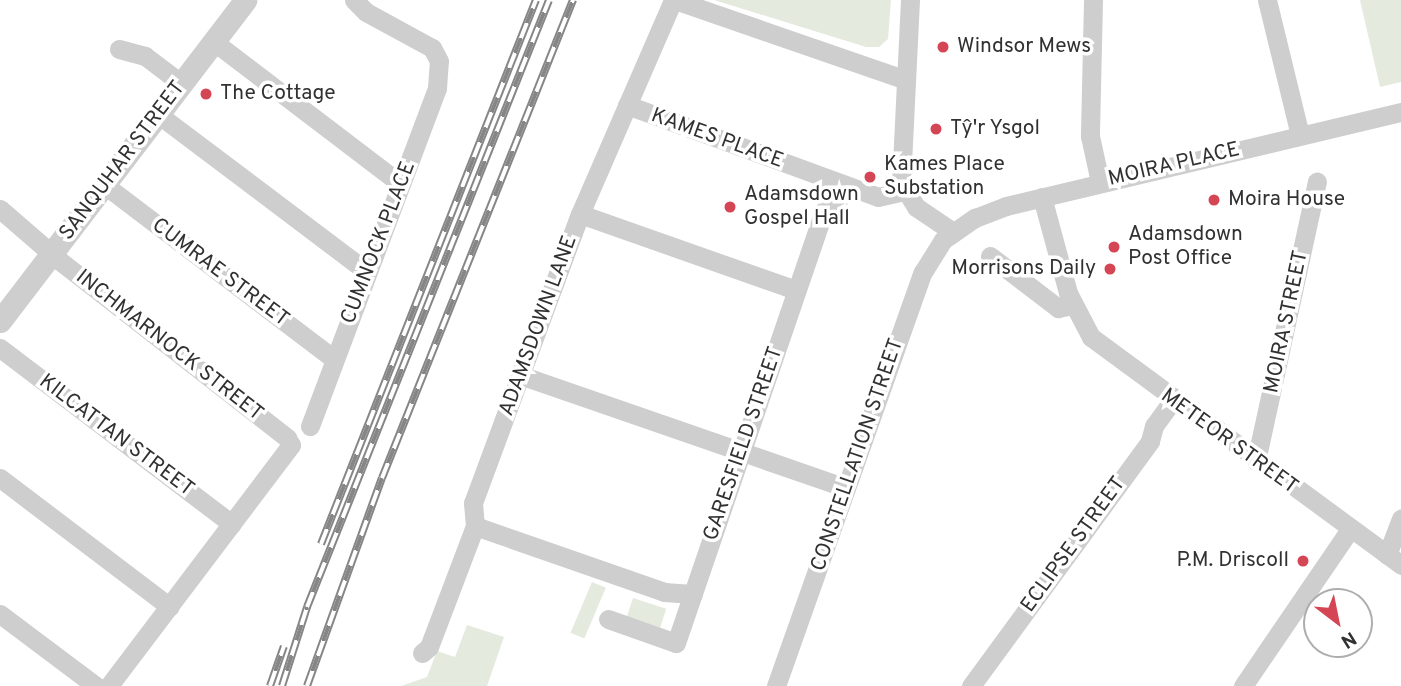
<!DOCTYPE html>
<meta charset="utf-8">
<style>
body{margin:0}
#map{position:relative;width:1401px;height:686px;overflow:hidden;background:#fff;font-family:Overpass,sans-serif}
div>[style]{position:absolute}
.green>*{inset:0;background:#e5eade;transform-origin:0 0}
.minor>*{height:19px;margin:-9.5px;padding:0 9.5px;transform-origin:9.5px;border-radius:9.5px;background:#cecece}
.tertiary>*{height:23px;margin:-11.5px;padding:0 11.5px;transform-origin:11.5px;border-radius:11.5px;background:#cecece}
.rail>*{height:8px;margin-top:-4px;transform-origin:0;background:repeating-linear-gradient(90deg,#fff 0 16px,#868686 0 32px);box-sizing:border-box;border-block:2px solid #868686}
.dots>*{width:19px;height:19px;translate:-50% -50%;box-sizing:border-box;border:4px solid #fff;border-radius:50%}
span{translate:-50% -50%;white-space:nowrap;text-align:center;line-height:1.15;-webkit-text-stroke:7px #fff;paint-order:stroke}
.poi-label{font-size:21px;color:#313131}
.left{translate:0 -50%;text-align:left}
.right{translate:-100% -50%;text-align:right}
.street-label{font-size:21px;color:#313131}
.north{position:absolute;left:1303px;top:588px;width:70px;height:70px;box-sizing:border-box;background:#fff;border:2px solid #adadad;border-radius:50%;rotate:148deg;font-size:19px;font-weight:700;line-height:28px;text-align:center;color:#313131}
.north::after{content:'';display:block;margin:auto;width:24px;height:32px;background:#d54655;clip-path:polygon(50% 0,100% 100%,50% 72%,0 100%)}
</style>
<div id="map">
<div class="green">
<i style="clip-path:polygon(714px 0,891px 0,888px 39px,879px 47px,866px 47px)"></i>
<i style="clip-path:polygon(1360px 0,1401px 0,1401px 82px,1380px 87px)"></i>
<i style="left:592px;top:582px;width:15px;height:55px;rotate:23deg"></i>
<i style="left:633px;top:598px;width:35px;height:20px;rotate:18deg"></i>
<i style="clip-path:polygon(467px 625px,504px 637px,487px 686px,401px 686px,427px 677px,437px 651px,455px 657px)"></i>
</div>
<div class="minor">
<i style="left:675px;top:0;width:244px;rotate:19.1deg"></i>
<i style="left:910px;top:0;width:182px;rotate:92.8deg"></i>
<i style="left:901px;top:182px;width:29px;rotate:59deg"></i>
<i style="left:916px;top:207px;width:45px;rotate:34deg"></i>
<i style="left:1093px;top:0;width:136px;rotate:91.3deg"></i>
<i style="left:1090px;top:136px;width:47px;rotate:77.7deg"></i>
<i style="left:1267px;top:0;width:139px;rotate:76.3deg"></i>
<i style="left:213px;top:41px;width:236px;rotate:37.3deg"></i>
<i style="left:119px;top:49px;width:27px;rotate:15deg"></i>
<i style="left:145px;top:56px;width:46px;rotate:37.1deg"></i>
<i style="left:627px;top:105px;width:267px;rotate:20.1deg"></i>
<i style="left:878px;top:197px;width:27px;rotate:-13deg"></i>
<i style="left:159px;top:115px;width:261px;rotate:37deg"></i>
<i style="left:106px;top:186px;width:286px;rotate:37.2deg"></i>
<i style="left:1042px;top:197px;width:99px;rotate:74.8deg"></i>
<i style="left:1068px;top:293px;width:50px;rotate:62.4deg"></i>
<i style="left:1091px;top:337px;width:385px;rotate:36.3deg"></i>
<i style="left:0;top:209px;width:79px;rotate:40.9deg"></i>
<i style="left:60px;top:261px;width:288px;rotate:37.9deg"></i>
<i style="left:287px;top:438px;width:8px;rotate:60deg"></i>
<i style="left:291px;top:445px;width:302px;rotate:127.1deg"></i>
<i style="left:580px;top:214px;width:229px;rotate:19.4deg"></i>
<i style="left:990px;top:256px;width:86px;rotate:37.4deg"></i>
<i style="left:1058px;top:308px;width:14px;rotate:-12deg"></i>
<i style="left:0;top:348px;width:291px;rotate:37.2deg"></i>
<i style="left:520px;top:375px;width:345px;rotate:19.1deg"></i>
<i style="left:310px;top:426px;width:361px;rotate:-69.4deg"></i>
<i style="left:437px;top:88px;width:27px;rotate:-86deg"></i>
<i style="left:439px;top:61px;width:15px;rotate:-118deg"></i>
<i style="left:432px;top:48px;width:75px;rotate:-151.4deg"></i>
<i style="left:366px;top:12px;width:17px;rotate:-135deg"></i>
<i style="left:1256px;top:461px;width:286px;rotate:-77.7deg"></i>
<i style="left:0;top:478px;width:213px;rotate:37.2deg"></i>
<i style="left:475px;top:526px;width:200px;rotate:19.2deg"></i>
<i style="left:664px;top:592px;width:29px;rotate:4deg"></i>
<i style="left:1387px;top:555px;width:39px;rotate:-69deg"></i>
<i style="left:0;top:614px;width:120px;rotate:36.9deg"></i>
<i style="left:608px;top:619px;width:72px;rotate:19.4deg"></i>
<i style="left:676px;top:643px;width:457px;rotate:-71.1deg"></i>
<i style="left:824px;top:211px;width:35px;rotate:-41deg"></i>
<i style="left:422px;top:653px;width:9px;rotate:-41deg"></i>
<i style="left:429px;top:647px;width:129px;rotate:-69.2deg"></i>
<i style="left:475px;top:526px;width:23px;rotate:-95deg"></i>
<i style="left:473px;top:503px;width:308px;rotate:-69.7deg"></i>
<i style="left:580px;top:214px;width:233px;rotate:-66.5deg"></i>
<i style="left:776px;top:686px;width:439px;rotate:-70.5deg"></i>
<i style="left:923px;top:272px;width:38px;rotate:-58deg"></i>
<i style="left:943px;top:240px;width:39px;rotate:-35deg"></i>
<i style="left:975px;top:218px;width:33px;rotate:-21deg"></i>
<i style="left:1006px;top:206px;width:406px;rotate:-13.4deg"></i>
<i style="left:971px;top:686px;width:303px;rotate:-53.8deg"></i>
<i style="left:1150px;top:441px;width:16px;rotate:-75deg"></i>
<i style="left:1154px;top:426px;width:31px;rotate:-54deg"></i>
<i style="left:1243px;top:686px;width:190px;rotate:-55.7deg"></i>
</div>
<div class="tertiary">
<i style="left:0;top:321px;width:404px;rotate:-52.6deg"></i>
</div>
<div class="rail">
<i style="left:321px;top:544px;width:585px;rotate:-68.44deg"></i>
<i style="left:270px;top:686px;width:42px;rotate:-70.7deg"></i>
<i style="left:282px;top:686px;width:83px;rotate:-72.4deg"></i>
<i style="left:307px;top:607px;width:653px;rotate:-68.26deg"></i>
<i style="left:307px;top:686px;width:221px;rotate:-70.2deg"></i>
<i style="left:382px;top:478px;width:515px;rotate:-68.22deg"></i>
</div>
<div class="dots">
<i style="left:943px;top:47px;background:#d54655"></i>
<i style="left:206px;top:94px;background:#d54655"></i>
<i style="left:936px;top:129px;background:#d54655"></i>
<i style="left:870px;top:177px;background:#d54655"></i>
<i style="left:1214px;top:200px;background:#d54655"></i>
<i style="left:730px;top:207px;background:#d54655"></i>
<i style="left:1114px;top:247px;background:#d54655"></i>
<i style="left:1110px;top:269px;background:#d54655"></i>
<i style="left:1303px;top:561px;background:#d54655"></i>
</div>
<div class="poi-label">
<span class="left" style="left:957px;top:47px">Windsor Mews</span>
<span class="left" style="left:220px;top:94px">The Cottage</span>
<span class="left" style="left:950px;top:129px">Tŷ'r Ysgol</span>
<span class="left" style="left:884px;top:177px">Kames Place<br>Substation</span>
<span class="left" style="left:744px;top:207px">Adamsdown<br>Gospel Hall</span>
<span class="left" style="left:1228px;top:200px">Moira House</span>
<span class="left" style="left:1128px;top:247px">Adamsdown<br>Post Office</span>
<span class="right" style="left:1096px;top:269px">Morrisons Daily</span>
<span class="right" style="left:1289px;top:561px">P.M. Driscoll</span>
</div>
<div class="street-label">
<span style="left:717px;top:139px;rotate:20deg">KAMES PLACE</span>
<span style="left:123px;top:161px;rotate:-53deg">SANQUHAR STREET</span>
<span style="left:1174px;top:165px;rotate:-13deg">MOIRA PLACE</span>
<span style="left:379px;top:243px;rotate:-69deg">CUMNOCK PLACE</span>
<span style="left:220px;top:273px;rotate:37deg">CUMRAE STREET</span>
<span style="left:1287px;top:322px;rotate:-78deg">MOIRA STREET</span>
<span style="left:539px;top:326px;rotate:-70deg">ADAMSDOWN LANE</span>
<span style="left:169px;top:346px;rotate:38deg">INCHMARNOCK STREET</span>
<span style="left:116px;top:436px;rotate:37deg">KILCATTAN STREET</span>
<span style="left:1229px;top:442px;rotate:36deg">METEOR STREET</span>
<span style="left:744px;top:444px;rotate:-71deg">GARESFIELD STREET</span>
<span style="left:858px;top:455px;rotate:-71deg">CONSTELLATION STREET</span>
<span style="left:1074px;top:545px;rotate:-54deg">ECLIPSE STREET</span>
</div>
<div class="north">N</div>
</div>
